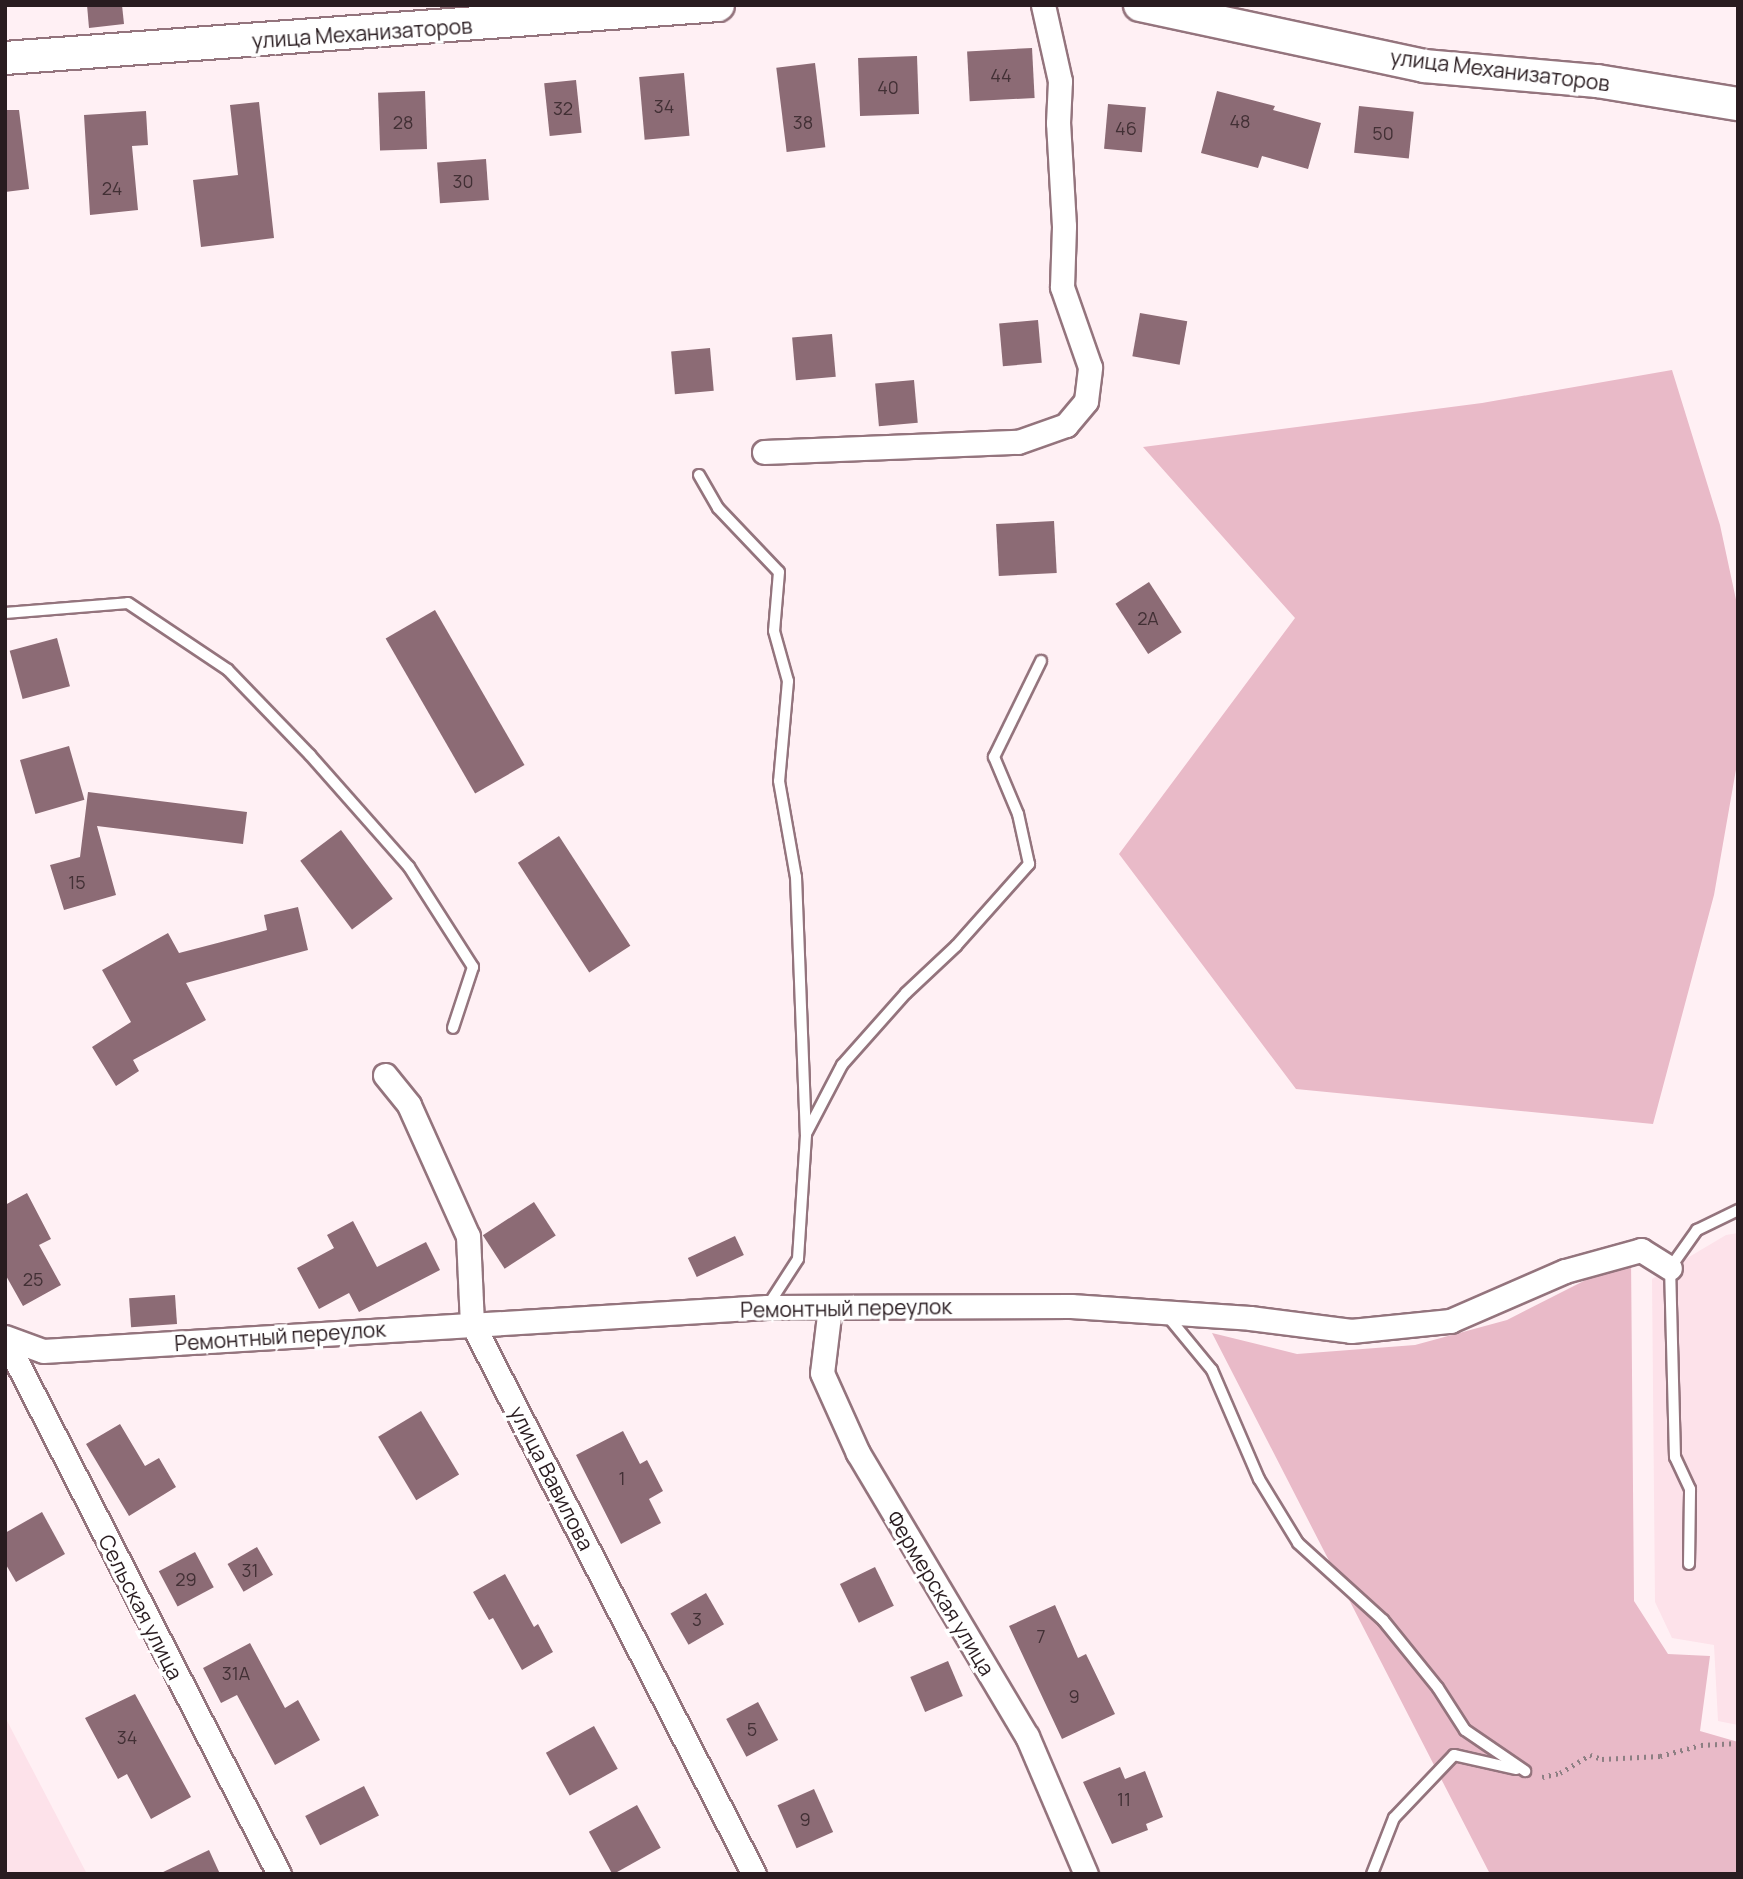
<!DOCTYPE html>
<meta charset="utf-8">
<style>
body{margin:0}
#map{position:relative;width:1743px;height:1879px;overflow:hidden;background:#fff0f4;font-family:Manrope,sans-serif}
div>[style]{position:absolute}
.built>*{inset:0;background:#fde2ea}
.green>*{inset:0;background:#e9bac8}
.building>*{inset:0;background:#8c6b75;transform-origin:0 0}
.path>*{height:4.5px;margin-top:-2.25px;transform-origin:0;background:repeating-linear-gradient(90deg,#8d7f83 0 2px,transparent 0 7px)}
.roads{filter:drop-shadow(2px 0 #94747d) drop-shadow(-2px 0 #94747d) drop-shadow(0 2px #94747d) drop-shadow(0 -2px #94747d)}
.lane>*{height:10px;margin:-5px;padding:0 5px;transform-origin:5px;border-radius:5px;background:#fff}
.street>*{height:23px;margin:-11.5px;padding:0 11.5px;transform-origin:11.5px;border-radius:11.5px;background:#fff}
.secondary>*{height:32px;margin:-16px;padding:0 16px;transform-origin:16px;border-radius:16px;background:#fff}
span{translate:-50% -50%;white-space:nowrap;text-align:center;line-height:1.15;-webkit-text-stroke:7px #fff;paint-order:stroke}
.number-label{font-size:18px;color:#423035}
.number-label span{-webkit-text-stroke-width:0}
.street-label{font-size:21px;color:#291c20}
.frame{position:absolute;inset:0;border:7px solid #291c20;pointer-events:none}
</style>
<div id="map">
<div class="built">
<i style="clip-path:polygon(1738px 1233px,1738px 1725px,1718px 1721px,1714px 1645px,1672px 1638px,1655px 1602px,1652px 1279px,1726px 1235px)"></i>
<i style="clip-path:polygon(5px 1717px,87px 1874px,5px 1874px)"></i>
</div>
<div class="green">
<i style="clip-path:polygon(1672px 370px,1720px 525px,1738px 609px,1738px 758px,1714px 895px,1653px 1124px,1296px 1089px,1119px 854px,1295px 618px,1143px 447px,1482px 403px)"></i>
<i style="clip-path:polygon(1631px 1257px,1634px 1601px,1668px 1654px,1710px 1656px,1700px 1731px,1738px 1742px,1738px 1874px,1490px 1874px,1212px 1333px,1297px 1354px,1415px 1345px,1507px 1320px)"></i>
</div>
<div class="building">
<i style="clip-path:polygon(87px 5px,122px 5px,124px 24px,89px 28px)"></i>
<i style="left:1032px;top:48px;width:50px;height:65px;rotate:87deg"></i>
<i style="left:917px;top:56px;width:58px;height:59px;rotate:88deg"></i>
<i style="left:815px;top:63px;width:85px;height:39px;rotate:83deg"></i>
<i style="left:684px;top:73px;width:63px;height:45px;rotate:85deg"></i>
<i style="left:576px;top:80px;width:53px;height:32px;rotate:84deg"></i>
<i style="left:425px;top:91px;width:58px;height:47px;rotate:88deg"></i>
<i style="clip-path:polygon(1217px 91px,1275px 106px,1273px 110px,1321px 123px,1308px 169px,1262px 156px,1258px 168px,1201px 153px)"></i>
<i style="clip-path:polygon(259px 102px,274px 238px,201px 247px,193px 180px,238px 175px,230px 105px)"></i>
<i style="left:1108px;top:104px;width:38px;height:45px;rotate:5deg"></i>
<i style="left:1359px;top:106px;width:55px;height:47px;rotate:6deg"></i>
<i style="clip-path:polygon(5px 110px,19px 110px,29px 189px,5px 192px)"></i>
<i style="clip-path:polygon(146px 111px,148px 145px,132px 146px,138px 210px,90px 215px,84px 115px)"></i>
<i style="left:486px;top:159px;width:41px;height:49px;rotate:86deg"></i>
<i style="left:1140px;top:313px;width:48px;height:44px;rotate:10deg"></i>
<i style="left:1038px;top:320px;width:43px;height:39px;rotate:85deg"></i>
<i style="left:832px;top:334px;width:43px;height:40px;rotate:85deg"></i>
<i style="left:710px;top:348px;width:43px;height:39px;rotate:85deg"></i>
<i style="left:914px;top:380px;width:43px;height:39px;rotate:85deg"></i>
<i style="left:1054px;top:521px;width:52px;height:58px;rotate:87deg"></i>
<i style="left:1149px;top:582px;width:60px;height:40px;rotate:57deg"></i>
<i style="left:435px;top:610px;width:179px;height:57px;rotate:60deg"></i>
<i style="left:57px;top:638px;width:50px;height:49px;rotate:75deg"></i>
<i style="left:69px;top:746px;width:56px;height:51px;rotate:74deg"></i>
<i style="clip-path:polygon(88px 792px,247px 812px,243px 844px,97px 826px,116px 895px,64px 910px,50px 865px,80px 857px)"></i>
<i style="left:341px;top:830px;width:86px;height:51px;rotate:53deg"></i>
<i style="left:559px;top:836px;width:131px;height:49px;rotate:57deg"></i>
<i style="clip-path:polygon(298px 907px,308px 950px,186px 983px,206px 1020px,133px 1060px,139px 1071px,116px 1086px,92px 1047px,131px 1022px,102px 970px,168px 933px,179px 953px,267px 930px,264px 915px)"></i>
<i style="clip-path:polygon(27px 1193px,51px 1239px,39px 1245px,61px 1285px,23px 1306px,5px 1274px,5px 1205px)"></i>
<i style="left:534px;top:1202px;width:40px;height:61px;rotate:57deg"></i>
<i style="clip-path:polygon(353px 1221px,377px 1267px,426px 1242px,440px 1270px,359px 1312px,349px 1293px,319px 1309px,297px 1268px,334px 1248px,327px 1235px)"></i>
<i style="left:735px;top:1236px;width:21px;height:52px;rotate:65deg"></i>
<i style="left:175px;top:1295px;width:29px;height:46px;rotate:86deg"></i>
<i style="left:421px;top:1411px;width:74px;height:50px;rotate:59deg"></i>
<i style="clip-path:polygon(120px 1424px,145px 1466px,159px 1458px,176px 1487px,129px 1516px,86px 1444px)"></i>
<i style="clip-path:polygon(623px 1431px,640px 1464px,647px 1460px,663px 1491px,649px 1499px,661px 1523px,621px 1544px,576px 1455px)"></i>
<i style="clip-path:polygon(42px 1512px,65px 1554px,16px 1582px,5px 1563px,5px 1533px)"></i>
<i style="left:257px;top:1547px;width:32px;height:34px;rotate:60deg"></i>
<i style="left:195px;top:1552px;width:40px;height:41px;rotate:62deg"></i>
<i style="left:875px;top:1567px;width:43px;height:39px;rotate:64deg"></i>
<i style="clip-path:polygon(505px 1574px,534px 1627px,538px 1624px,553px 1652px,522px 1670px,493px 1618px,489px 1620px,473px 1592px)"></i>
<i style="left:706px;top:1593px;width:36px;height:41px;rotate:60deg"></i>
<i style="clip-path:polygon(1055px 1605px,1078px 1658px,1086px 1654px,1115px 1714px,1062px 1739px,1009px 1626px)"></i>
<i style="clip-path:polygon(250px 1643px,285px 1708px,298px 1700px,320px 1740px,275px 1765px,237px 1695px,221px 1703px,203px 1668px)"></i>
<i style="left:948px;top:1661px;width:38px;height:41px;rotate:67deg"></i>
<i style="clip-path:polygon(135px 1694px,191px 1797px,151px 1819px,127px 1774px,118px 1779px,85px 1718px)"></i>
<i style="left:758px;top:1702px;width:43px;height:36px;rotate:62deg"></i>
<i style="left:594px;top:1726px;width:49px;height:55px;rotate:61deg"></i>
<i style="clip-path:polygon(1120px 1767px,1125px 1779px,1145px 1771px,1163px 1817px,1146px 1824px,1148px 1830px,1112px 1844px,1083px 1782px)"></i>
<i style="left:364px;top:1786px;width:33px;height:66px;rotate:63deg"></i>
<i style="left:814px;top:1789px;width:47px;height:40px;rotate:66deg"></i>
<i style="left:637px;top:1805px;width:49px;height:55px;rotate:61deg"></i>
<i style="clip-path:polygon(209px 1850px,220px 1874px,159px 1874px)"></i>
</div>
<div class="path">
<i style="left:1542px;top:1777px;width:18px;rotate:-13deg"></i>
<i style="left:1560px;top:1773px;width:35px;rotate:-31deg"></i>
<i style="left:1590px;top:1755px;width:13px;rotate:18deg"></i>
<i style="left:1602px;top:1759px;width:58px;rotate:-3deg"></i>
<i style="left:1660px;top:1756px;width:42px;rotate:-15deg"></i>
<i style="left:1701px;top:1745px;width:37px;rotate:-3deg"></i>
</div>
<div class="roads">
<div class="lane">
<i style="left:699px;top:475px;width:38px;rotate:60deg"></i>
<i style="left:718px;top:508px;width:88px;rotate:46.4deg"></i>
<i style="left:779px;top:572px;width:59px;rotate:94.8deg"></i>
<i style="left:774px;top:631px;width:52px;rotate:74.4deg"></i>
<i style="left:788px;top:681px;width:100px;rotate:95.1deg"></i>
<i style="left:779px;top:781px;width:97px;rotate:80deg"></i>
<i style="left:796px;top:877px;width:258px;rotate:87.8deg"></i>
<i style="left:806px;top:1135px;width:124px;rotate:93.7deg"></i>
<i style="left:798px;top:1259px;width:57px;rotate:122.9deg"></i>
<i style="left:5px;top:613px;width:123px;rotate:-4.6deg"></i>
<i style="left:128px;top:603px;width:120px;rotate:33.8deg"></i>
<i style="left:228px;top:670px;width:118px;rotate:46deg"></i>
<i style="left:310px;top:755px;width:149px;rotate:48.5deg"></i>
<i style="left:409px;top:867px;width:119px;rotate:57.4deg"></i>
<i style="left:473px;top:967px;width:64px;rotate:108.2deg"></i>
<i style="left:807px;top:1132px;width:76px;rotate:-62.4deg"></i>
<i style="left:842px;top:1065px;width:96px;rotate:-48.4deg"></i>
<i style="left:906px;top:993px;width:69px;rotate:-43.2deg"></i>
<i style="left:956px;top:946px;width:110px;rotate:-48.3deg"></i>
<i style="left:1029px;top:864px;width:51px;rotate:-102.4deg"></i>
<i style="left:1018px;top:814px;width:62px;rotate:-112.8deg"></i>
<i style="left:994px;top:757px;width:107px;rotate:-63.9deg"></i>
<i style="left:1165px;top:1313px;width:74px;rotate:50.5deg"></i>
<i style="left:1212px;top:1370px;width:119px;rotate:66.7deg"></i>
<i style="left:1259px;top:1479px;width:75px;rotate:58.6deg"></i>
<i style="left:1298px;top:1543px;width:115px;rotate:42.2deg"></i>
<i style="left:1383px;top:1620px;width:87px;rotate:51deg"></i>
<i style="left:1438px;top:1688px;width:50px;rotate:57.3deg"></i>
<i style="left:1465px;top:1730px;width:73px;rotate:34.3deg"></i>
<i style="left:1689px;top:1564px;width:75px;rotate:-89.2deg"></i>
<i style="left:1690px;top:1489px;width:35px;rotate:-115deg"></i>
<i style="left:1675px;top:1457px;width:189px;rotate:-91.5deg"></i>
<i style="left:1670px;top:1268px;width:47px;rotate:-54.6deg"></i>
<i style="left:1697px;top:1230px;width:46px;rotate:-26deg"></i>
<i style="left:1372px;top:1874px;width:60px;rotate:-68.6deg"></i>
<i style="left:1394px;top:1818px;width:87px;rotate:-46.4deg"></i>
<i style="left:1454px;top:1755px;width:64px;rotate:12.7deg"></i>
</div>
<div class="street">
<i style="left:764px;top:452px;width:254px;rotate:-2.3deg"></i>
<i style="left:1018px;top:442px;width:51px;rotate:-19.5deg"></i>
<i style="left:1066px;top:425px;width:31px;rotate:-50deg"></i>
<i style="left:1086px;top:401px;width:34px;rotate:-83deg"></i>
<i style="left:1090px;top:367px;width:85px;rotate:-109.3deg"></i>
<i style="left:1062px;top:287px;width:61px;rotate:-88.1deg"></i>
<i style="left:1064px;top:226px;width:103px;rotate:-93.3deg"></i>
<i style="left:1058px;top:123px;width:42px;rotate:-87.3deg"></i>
<i style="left:1060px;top:81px;width:78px;rotate:-102.6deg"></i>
<i style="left:385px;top:1075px;width:38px;rotate:51deg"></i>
<i style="left:409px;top:1105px;width:144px;rotate:65.8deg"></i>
<i style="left:468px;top:1236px;width:87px;rotate:87.4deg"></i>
<i style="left:472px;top:1323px;width:619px;rotate:62.9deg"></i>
<i style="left:830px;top:1307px;width:66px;rotate:96.9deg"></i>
<i style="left:822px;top:1373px;width:88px;rotate:65.8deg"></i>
<i style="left:858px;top:1453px;width:330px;rotate:59.2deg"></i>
<i style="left:1027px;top:1736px;width:150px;rotate:66.9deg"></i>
<i style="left:5px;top:1337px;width:40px;rotate:20.2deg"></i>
<i style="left:43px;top:1351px;width:725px;rotate:-3.48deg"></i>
<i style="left:767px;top:1307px;width:304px;rotate:-0.2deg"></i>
<i style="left:1071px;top:1306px;width:179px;rotate:3.8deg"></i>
<i style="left:1250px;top:1318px;width:102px;rotate:7.3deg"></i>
<i style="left:1351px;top:1331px;width:100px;rotate:-5.8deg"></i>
<i style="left:1450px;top:1321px;width:125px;rotate:-23.5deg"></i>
<i style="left:1565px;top:1271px;width:79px;rotate:-15.4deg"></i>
<i style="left:1641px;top:1250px;width:34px;rotate:32deg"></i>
<i style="left:5px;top:1339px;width:601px;rotate:62.88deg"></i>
</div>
<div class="secondary">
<i style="left:1140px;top:5px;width:290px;rotate:12.1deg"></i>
<i style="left:1424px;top:66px;width:174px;rotate:5deg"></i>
<i style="left:1597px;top:81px;width:143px;rotate:9.3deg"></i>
<i style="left:5px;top:58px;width:715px;rotate:-4.25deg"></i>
</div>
</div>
<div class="number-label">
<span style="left:1001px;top:75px">44</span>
<span style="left:888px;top:87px">40</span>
<span style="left:664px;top:106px">34</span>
<span style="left:563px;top:108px">32</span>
<span style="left:1240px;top:121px">48</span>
<span style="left:403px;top:122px">28</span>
<span style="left:803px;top:122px">38</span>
<span style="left:1126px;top:128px">46</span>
<span style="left:1383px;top:133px">50</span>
<span style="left:463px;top:181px">30</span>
<span style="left:112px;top:188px">24</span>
<span style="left:1148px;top:618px">2А</span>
<span style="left:77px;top:882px">15</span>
<span style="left:33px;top:1279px">25</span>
<span style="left:622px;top:1478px">1</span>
<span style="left:250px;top:1570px">31</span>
<span style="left:186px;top:1579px">29</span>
<span style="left:697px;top:1619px">3</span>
<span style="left:1041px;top:1636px">7</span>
<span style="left:236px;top:1673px">31А</span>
<span style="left:1074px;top:1696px">9</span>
<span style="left:752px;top:1729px">5</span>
<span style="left:127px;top:1737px">34</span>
<span style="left:1124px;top:1799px">11</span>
<span style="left:805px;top:1819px">9</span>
</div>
<div class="street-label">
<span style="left:362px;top:33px;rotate:-4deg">улица Механизаторов</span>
<span style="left:1500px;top:70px;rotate:7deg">улица Механизаторов</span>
<span style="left:846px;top:1308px;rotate:-1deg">Ремонтный переулок</span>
<span style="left:280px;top:1336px;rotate:-4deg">Ремонтный переулок</span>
<span style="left:552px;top:1478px;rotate:63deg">улица Вавилова</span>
<span style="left:941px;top:1593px;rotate:59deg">Фермерская улица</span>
<span style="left:141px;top:1607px;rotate:63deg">Сельская улица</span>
</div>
<div class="frame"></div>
</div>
